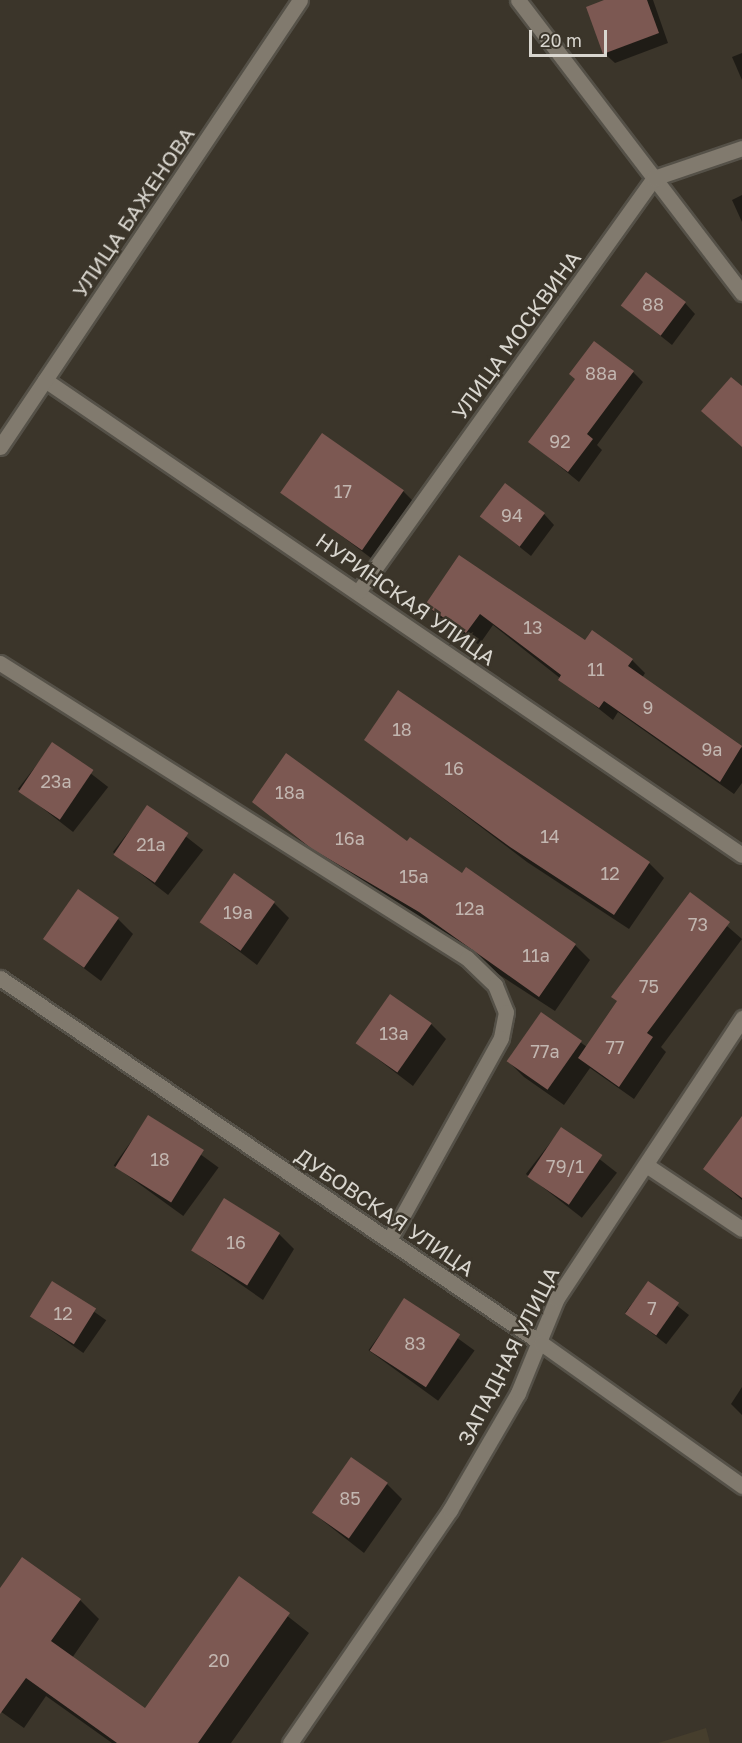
<!DOCTYPE html>
<meta charset="utf-8">
<style>
body{margin:0}
#map{position:relative;width:742px;height:1743px;overflow:hidden;background:#3b352a;font-family:"Golos Text",sans-serif}
div>[style]{position:absolute}
.built>*{inset:0;background:#463e2d}
.shadow>*{inset:0;background:#0007;transform-origin:0 0}
.building>*{inset:0;background:#7c5852;transform-origin:0 0}
.roads{filter:drop-shadow(2px 0 #555148) drop-shadow(-2px 0 #555148) drop-shadow(0 2px #555148) drop-shadow(0 -2px #555148)}
.minor>*{height:15px;margin:-7.5px;padding:0 7.5px;transform-origin:7.5px;border-radius:7.5px;background:#817a6e}
.tertiary>*{height:15px;margin:-7.5px;padding:0 7.5px;transform-origin:7.5px;border-radius:7.5px;background:#817a6e}
.secondary>*{height:15px;margin:-7.5px;padding:0 7.5px;transform-origin:7.5px;border-radius:7.5px;background:#817a6e}
span{translate:-50% -50%;white-space:nowrap;text-align:center;line-height:1.15;-webkit-text-stroke:5px #3b352a;paint-order:stroke}
.number-label{font-size:18px;color:#c2b6b0}
.number-label span{-webkit-text-stroke-width:0}
.street-label{font-size:21px;color:#d9d6cf}
.scale{position:absolute;left:529px;top:30px;width:78px;height:27px;box-sizing:border-box;border:3px solid #d9d6cf;border-top:0;padding-left:8px;font-size:18px;line-height:21px;white-space:nowrap;color:#d9d6cf;-webkit-text-stroke:4px #3b352a;paint-order:stroke}
</style>
<div id="map">
<div class="built">
<i style="clip-path:polygon(706px 1728px,710px 1743px,658px 1743px)"></i>
</div>
<div class="shadow">
<i style="clip-path:polygon(608px 0,653px 0,668px 43px,615px 63px,604px 53px)"></i>
<i style="clip-path:polygon(742px 53px,742px 80px,732px 57px)"></i>
<i style="clip-path:polygon(742px 195px,742px 222px,732px 200px)"></i>
<i style="clip-path:polygon(685px 303px,695px 314px,672px 345px,623px 306px)"></i>
<i style="clip-path:polygon(633px 372px,643px 382px,597px 445px,602px 450px,579px 482px,530px 442px)"></i>
<i style="clip-path:polygon(403px 491px,418px 506px,379px 564px,283px 492px)"></i>
<i style="clip-path:polygon(544px 514px,554px 525px,531px 556px,482px 517px)"></i>
<i style="clip-path:polygon(459px 557px,586px 642px,592px 632px,632px 660px,645px 673px,642px 678px,742px 748px,742px 783px,734px 794px,618px 712px,613px 720px,493px 625px,479px 645px,439px 617px,427px 605px)"></i>
<i style="clip-path:polygon(366px 740px,649px 863px,664px 878px,629px 929px,527px 862px)"></i>
<i style="left:53px;top:744px;width:70px;height:57px;rotate:38deg"></i>
<i style="clip-path:polygon(254px 802px,407px 843px,575px 945px,590px 960px,555px 1011px,329px 864px)"></i>
<i style="left:148px;top:807px;width:70px;height:57px;rotate:38deg"></i>
<i style="clip-path:polygon(690px 894px,742px 939px,661px 1047px,666px 1052px,634px 1099px,590px 1068px,564px 1105px,524px 1077px,509px 1062px,542px 1015px,587px 1047px)"></i>
<i style="clip-path:polygon(274px 903px,289px 918px,257px 965px,202px 923px)"></i>
<i style="clip-path:polygon(118px 919px,133px 934px,101px 981px,45px 939px)"></i>
<i style="clip-path:polygon(431px 1024px,446px 1039px,413px 1086px,358px 1044px)"></i>
<i style="left:149px;top:1117px;width:86px;height:60px;rotate:36deg"></i>
<i style="clip-path:polygon(742px 1123px,742px 1200px,705px 1168px)"></i>
<i style="left:561px;top:1129px;width:71px;height:57px;rotate:38deg"></i>
<i style="clip-path:polygon(279px 1234px,294px 1249px,263px 1300px,193px 1251px)"></i>
<i style="left:53px;top:1283px;width:65px;height:40px;rotate:35deg"></i>
<i style="left:648px;top:1283px;width:52px;height:37px;rotate:38deg"></i>
<i style="left:405px;top:1300px;width:86px;height:62px;rotate:36deg"></i>
<i style="clip-path:polygon(742px 1387px,742px 1415px,731px 1404px)"></i>
<i style="clip-path:polygon(387px 1484px,402px 1499px,364px 1553px,313px 1513px)"></i>
<i style="clip-path:polygon(239px 1578px,309px 1633px,231px 1743px,112px 1743px,46px 1696px,24px 1728px,0 1711px,0 1590px,80px 1600px,99px 1619px,72px 1658px,146px 1710px)"></i>
</div>
<div class="building">
<i style="clip-path:polygon(604px 0,647px 0,659px 33px,603px 54px,586px 7px)"></i>
<i style="left:646px;top:272px;width:50px;height:42px;rotate:37deg"></i>
<i style="clip-path:polygon(594px 341px,634px 371px,587px 434px,593px 439px,568px 472px,528px 442px,575px 379px,569px 374px)"></i>
<i style="clip-path:polygon(731px 377px,742px 386px,742px 447px,701px 411px)"></i>
<i style="left:322px;top:433px;width:100px;height:73px;rotate:35deg"></i>
<i style="left:505px;top:483px;width:50px;height:42px;rotate:37deg"></i>
<i style="clip-path:polygon(459px 555px,585px 640px,592px 630px,633px 659px,628px 666px,742px 746px,720px 782px,604px 701px,599px 708px,558px 680px,561px 675px,480px 614px,466px 633px,425px 605px)"></i>
<i style="clip-path:polygon(398px 690px,650px 862px,614px 915px,510px 847px,364px 740px)"></i>
<i style="left:52px;top:742px;width:50px;height:60px;rotate:34deg"></i>
<i style="clip-path:polygon(286px 753px,407px 841px,410px 837px,462px 873px,466px 867px,576px 944px,539px 997px,419px 912px,312px 849px,252px 802px)"></i>
<i style="left:147px;top:805px;width:50px;height:60px;rotate:34deg"></i>
<i style="left:234px;top:873px;width:50px;height:60px;rotate:35deg"></i>
<i style="left:78px;top:889px;width:50px;height:61px;rotate:35deg"></i>
<i style="clip-path:polygon(690px 892px,730px 922px,647px 1033px,653px 1037px,619px 1087px,578px 1058px,617px 1001px,611px 997px)"></i>
<i style="left:390px;top:994px;width:51px;height:60px;rotate:35deg"></i>
<i style="left:541px;top:1012px;width:50px;height:60px;rotate:35deg"></i>
<i style="left:148px;top:1115px;width:66px;height:62px;rotate:32deg"></i>
<i style="clip-path:polygon(742px 1116px,742px 1198px,703px 1169px)"></i>
<i style="left:561px;top:1127px;width:50px;height:60px;rotate:34deg"></i>
<i style="left:224px;top:1198px;width:66px;height:62px;rotate:32deg"></i>
<i style="left:52px;top:1281px;width:52px;height:42px;rotate:32deg"></i>
<i style="left:648px;top:1281px;width:38px;height:40px;rotate:35deg"></i>
<i style="left:404px;top:1298px;width:67px;height:63px;rotate:33deg"></i>
<i style="left:351px;top:1457px;width:45px;height:68px;rotate:35deg"></i>
<i style="clip-path:polygon(22px 1557px,81px 1599px,51px 1641px,145px 1708px,239px 1576px,290px 1613px,198px 1743px,117px 1743px,26px 1678px,0 1714px,0 1588px)"></i>
</div>
<div class="roads">
<div class="minor">
<i style="left:518px;top:0;width:369px;rotate:52.6deg"></i>
<i style="left:45px;top:380px;width:843px;rotate:34.27deg"></i>
<i style="left:358px;top:592px;width:509px;rotate:-54.44deg"></i>
<i style="left:654px;top:178px;width:93px;rotate:-18.8deg"></i>
<i style="left:0;top:663px;width:552px;rotate:32.28deg"></i>
<i style="left:467px;top:958px;width:39px;rotate:44deg"></i>
<i style="left:495px;top:985px;width:29px;rotate:68deg"></i>
<i style="left:506px;top:1012px;width:26px;rotate:101deg"></i>
<i style="left:501px;top:1038px;width:231px;rotate:119deg"></i>
<i style="left:646px;top:1165px;width:115px;rotate:33.7deg"></i>
<i style="left:290px;top:1743px;width:283px;rotate:-55.5deg"></i>
<i style="left:450px;top:1510px;width:135px;rotate:-59.8deg"></i>
<i style="left:518px;top:1393px;width:103px;rotate:-67.7deg"></i>
<i style="left:557px;top:1298px;width:336px;rotate:-56.5deg"></i>
</div>
<div class="tertiary">
<i style="left:0;top:447px;width:538px;rotate:-56.13deg"></i>
</div>
<div class="secondary">
<i style="left:0;top:978px;width:653px;rotate:34.01deg"></i>
<i style="left:541px;top:1343px;width:247px;rotate:35.4deg"></i>
</div>
</div>
<div class="number-label">
<span style="left:653px;top:304px">88</span>
<span style="left:601px;top:373px">88а</span>
<span style="left:560px;top:441px">92</span>
<span style="left:343px;top:491px">17</span>
<span style="left:512px;top:515px">94</span>
<span style="left:533px;top:627px">13</span>
<span style="left:596px;top:669px">11</span>
<span style="left:648px;top:707px">9</span>
<span style="left:402px;top:729px">18</span>
<span style="left:712px;top:749px">9а</span>
<span style="left:454px;top:768px">16</span>
<span style="left:56px;top:781px">23а</span>
<span style="left:290px;top:792px">18а</span>
<span style="left:550px;top:836px">14</span>
<span style="left:350px;top:838px">16а</span>
<span style="left:151px;top:844px">21а</span>
<span style="left:610px;top:873px">12</span>
<span style="left:414px;top:876px">15а</span>
<span style="left:470px;top:908px">12а</span>
<span style="left:238px;top:912px">19а</span>
<span style="left:698px;top:924px">73</span>
<span style="left:536px;top:955px">11а</span>
<span style="left:649px;top:986px">75</span>
<span style="left:394px;top:1033px">13а</span>
<span style="left:615px;top:1047px">77</span>
<span style="left:545px;top:1051px">77а</span>
<span style="left:160px;top:1159px">18</span>
<span style="left:565px;top:1166px">79/1</span>
<span style="left:236px;top:1242px">16</span>
<span style="left:652px;top:1308px">7</span>
<span style="left:63px;top:1313px">12</span>
<span style="left:415px;top:1343px">83</span>
<span style="left:350px;top:1498px">85</span>
<span style="left:219px;top:1660px">20</span>
</div>
<div class="street-label">
<span style="left:133px;top:212px;rotate:-56deg">УЛИЦА БАЖЕНОВА</span>
<span style="left:516px;top:335px;rotate:-54deg">УЛИЦА МОСКВИНА</span>
<span style="left:406px;top:599px;rotate:35deg">НУРИНСКАЯ УЛИЦА</span>
<span style="left:385px;top:1212px;rotate:34deg">ДУБОВСКАЯ УЛИЦА</span>
<span style="left:508px;top:1356px;rotate:-63deg">ЗАПАДНАЯ УЛИЦА</span>
</div>
<div class="scale">20 m</div>
</div>
